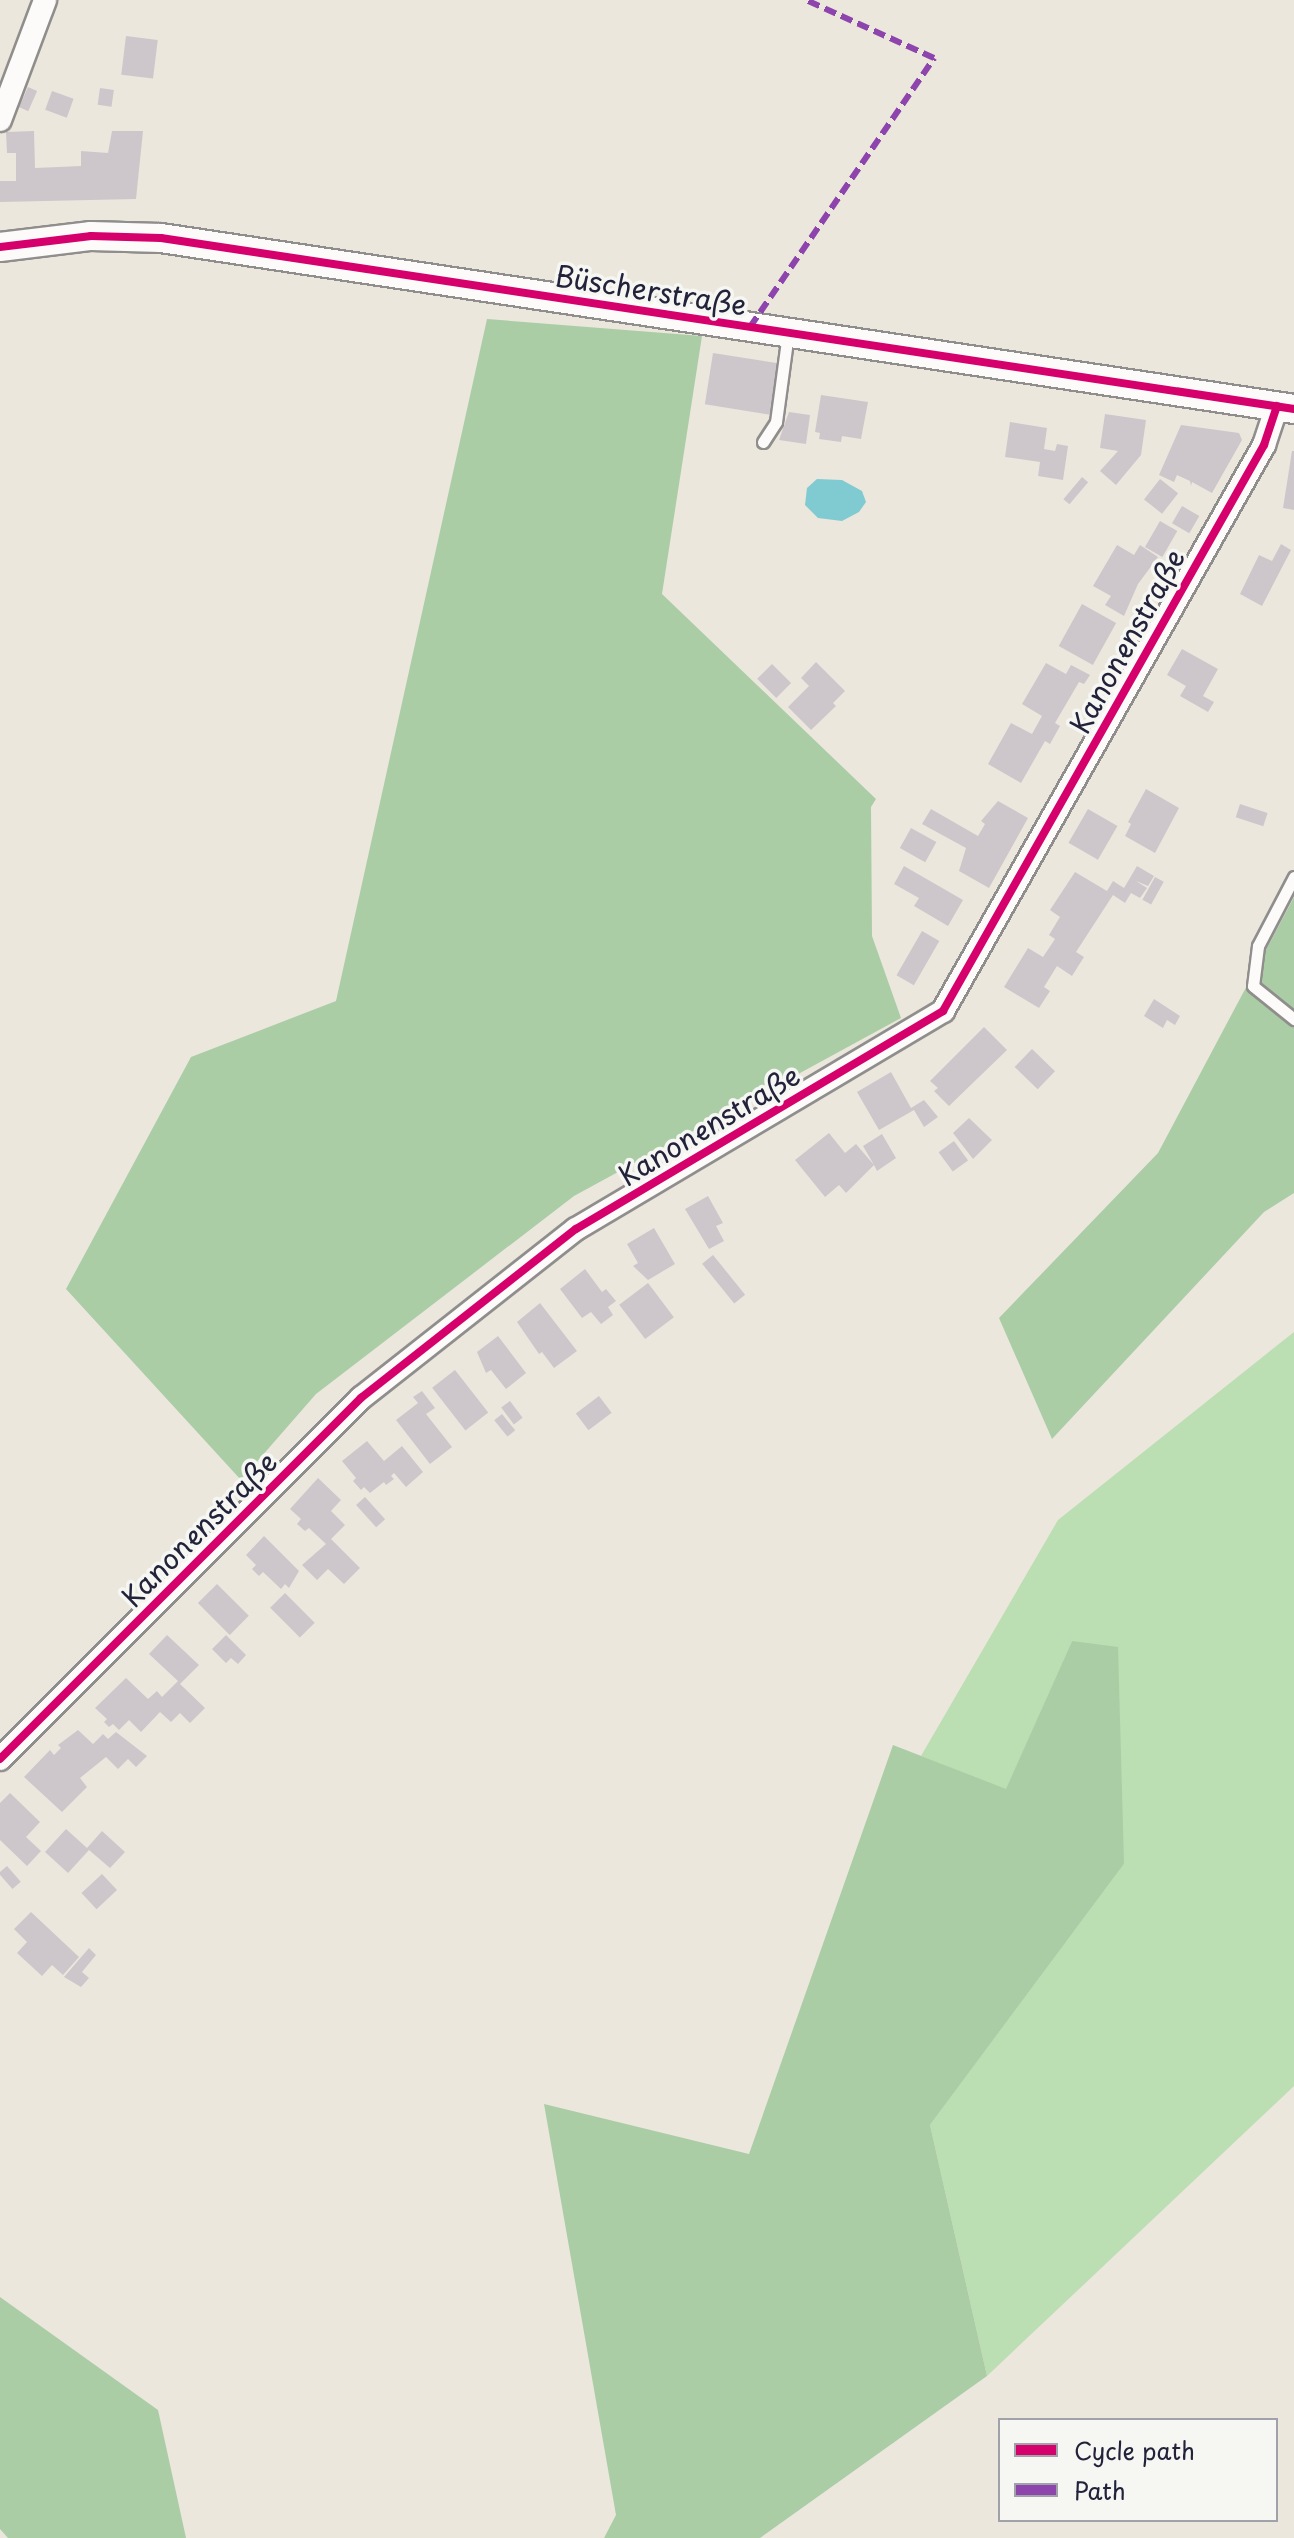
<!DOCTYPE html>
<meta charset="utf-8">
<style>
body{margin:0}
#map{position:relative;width:1294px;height:2538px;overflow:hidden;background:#ebe7dc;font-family:"Playpen Sans",sans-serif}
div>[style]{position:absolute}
.green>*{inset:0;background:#bbdeb2}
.forest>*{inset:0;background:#abcda6}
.water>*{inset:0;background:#80cad2}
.building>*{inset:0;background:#cdc7cc;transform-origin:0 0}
.roads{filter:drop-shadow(2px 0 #908e8d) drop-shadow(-2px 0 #908e8d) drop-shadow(0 2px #908e8d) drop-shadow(0 -2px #908e8d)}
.service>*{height:11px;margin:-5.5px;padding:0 5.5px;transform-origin:5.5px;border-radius:5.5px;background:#fcfbfa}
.minor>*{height:22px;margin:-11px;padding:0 11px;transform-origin:11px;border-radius:11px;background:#fcfbfa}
.tertiary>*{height:28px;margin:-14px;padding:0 14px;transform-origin:14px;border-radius:14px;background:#fcfbfa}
.quiet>*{height:6px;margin-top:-3px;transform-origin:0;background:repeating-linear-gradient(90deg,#8e44ad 0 12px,transparent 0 18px)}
.cycleway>*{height:8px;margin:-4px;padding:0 4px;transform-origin:4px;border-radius:4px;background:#d6006c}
span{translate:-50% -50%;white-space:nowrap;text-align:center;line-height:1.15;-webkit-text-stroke:7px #f6f6f2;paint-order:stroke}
.street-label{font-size:28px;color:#22223b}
.legend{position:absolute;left:998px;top:2418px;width:280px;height:104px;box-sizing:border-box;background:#f6f6f2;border:2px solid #a1a1a9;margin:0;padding:10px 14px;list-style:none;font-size:24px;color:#22223b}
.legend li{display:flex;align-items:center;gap:16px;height:40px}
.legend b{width:40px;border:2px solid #a1a1a9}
</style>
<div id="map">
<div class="green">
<i style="clip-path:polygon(1294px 1332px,1294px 2086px,987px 2376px,930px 2125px,1124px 1864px,1072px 1641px,1006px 1790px,921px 1756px,1058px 1520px)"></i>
</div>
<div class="forest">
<i style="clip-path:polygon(487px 319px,702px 336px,662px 594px,876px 799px,871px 807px,872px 936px,901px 1018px,574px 1196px,316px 1394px,241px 1480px,66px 1289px,191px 1057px,336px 1001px)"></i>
<i style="clip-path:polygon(1294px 897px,1294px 1193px,1264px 1212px,1052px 1439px,999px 1318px,1158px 1153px)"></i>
<i style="clip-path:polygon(1072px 1641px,1118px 1647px,1124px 1864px,930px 2125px,987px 2376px,760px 2538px,604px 2538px,616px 2515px,544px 2104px,749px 2154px,893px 1745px,1006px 1789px)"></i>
<i style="clip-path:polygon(0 2297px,158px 2410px,186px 2538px,8px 2538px,0 2529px)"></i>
</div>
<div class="water">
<i style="clip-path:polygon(817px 479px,842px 480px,862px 491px,866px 502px,859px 512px,842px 521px,818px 518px,805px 505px,807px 488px)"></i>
</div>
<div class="building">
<i style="left:126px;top:36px;width:32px;height:39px;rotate:7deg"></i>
<i style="left:28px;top:87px;width:10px;height:22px;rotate:24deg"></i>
<i style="left:100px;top:88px;width:14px;height:17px;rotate:8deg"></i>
<i style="left:52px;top:91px;width:23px;height:20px;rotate:20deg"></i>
<i style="clip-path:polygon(34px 131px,35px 168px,81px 166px,81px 151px,108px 153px,112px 131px,143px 131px,136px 199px,0 202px,0 181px,16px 181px,16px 153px,7px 153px,6px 132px)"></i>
<i style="left:713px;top:353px;width:66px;height:52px;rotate:9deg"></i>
<i style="clip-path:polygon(821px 395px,868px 402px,861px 439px,842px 436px,841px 442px,819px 439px,820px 433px,815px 432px)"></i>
<i style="clip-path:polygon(789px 412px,810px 415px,806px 444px,779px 440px)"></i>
<i style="clip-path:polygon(1105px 414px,1146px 420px,1141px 455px,1116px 485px,1100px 471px,1118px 451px,1100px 448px)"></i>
<i style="clip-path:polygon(1010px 422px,1047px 428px,1044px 449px,1055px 451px,1057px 444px,1068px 446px,1063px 480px,1038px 476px,1040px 462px,1005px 457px)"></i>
<i style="clip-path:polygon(1181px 425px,1239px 433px,1242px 440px,1212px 493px,1192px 482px,1191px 486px,1190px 481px,1177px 475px,1174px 482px,1159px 475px)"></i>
<i style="clip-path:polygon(1292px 451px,1294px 451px,1294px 510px,1283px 508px)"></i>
<i style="left:1082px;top:477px;width:8px;height:29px;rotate:40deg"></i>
<i style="left:1160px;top:479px;width:23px;height:26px;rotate:38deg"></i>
<i style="left:1182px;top:506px;width:20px;height:20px;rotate:30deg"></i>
<i style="left:1160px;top:521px;width:20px;height:30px;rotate:30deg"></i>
<i style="clip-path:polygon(1281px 544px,1291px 550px,1262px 606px,1240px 594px,1259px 555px,1272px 561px)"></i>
<i style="clip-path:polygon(1117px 545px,1134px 555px,1140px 545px,1158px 557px,1138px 584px,1124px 616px,1105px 605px,1111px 596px,1093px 586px)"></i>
<i style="left:1082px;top:604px;width:39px;height:48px;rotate:29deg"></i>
<i style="clip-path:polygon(1182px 649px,1218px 669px,1203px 696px,1214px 702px,1208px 712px,1180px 696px,1186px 686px,1167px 675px)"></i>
<i style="clip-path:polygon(816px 662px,845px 691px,833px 703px,836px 706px,811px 730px,788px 707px,809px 686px,801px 678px)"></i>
<i style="clip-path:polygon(1046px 663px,1066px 674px,1071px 665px,1090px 675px,1084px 684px,1079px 682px,1055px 723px,1060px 726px,1050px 744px,1045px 741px,1021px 783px,988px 764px,1011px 723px,1032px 734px,1042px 716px,1022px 704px)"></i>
<i style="left:772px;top:664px;width:27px;height:21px;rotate:45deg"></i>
<i style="clip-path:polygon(1146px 789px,1179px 808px,1155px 853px,1125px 836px,1131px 824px,1128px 822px)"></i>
<i style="clip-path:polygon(998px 801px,1028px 818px,989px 888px,959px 871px,966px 848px,922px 824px,931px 809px,978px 836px,985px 824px,981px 821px)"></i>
<i style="left:1240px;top:804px;width:29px;height:14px;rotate:18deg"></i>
<i style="left:1088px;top:809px;width:34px;height:39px;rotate:30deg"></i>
<i style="left:911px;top:828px;width:29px;height:23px;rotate:29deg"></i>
<i style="clip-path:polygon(904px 866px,963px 900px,948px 926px,914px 906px,919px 898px,894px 884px)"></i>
<i style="clip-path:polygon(1137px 866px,1154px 876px,1148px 886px,1136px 881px,1147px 888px,1140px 898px,1131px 893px,1125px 903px,1113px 895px,1076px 952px,1084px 957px,1072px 976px,1057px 966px,1044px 987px,1050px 991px,1039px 1008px,1004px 987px,1028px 948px,1043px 957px,1055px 939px,1049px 935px,1060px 917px,1050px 910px,1075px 872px,1107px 891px,1113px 881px,1124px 888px)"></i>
<i style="left:1155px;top:877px;width:10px;height:26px;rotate:29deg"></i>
<i style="left:922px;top:931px;width:20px;height:51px;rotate:30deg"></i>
<i style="clip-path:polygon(1154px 999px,1180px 1016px,1175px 1025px,1167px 1020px,1163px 1028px,1144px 1016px)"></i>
<i style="clip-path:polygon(984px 1027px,1007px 1050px,949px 1106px,934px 1091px,938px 1088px,930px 1081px)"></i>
<i style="left:1032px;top:1049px;width:32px;height:25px;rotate:44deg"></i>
<i style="clip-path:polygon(891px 1072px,911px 1108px,924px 1100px,938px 1117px,924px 1127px,914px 1110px,879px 1130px,857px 1092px)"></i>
<i style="clip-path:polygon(969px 1118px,992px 1140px,973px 1159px,953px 1133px)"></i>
<i style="clip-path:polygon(829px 1133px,845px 1153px,856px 1144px,874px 1165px,863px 1146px,882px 1134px,896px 1158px,877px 1171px,874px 1165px,846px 1193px,839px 1185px,825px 1197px,795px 1160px)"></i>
<i style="left:954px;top:1141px;width:24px;height:19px;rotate:54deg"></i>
<i style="clip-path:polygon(708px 1196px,723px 1223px,716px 1226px,724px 1241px,709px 1249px,685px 1209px)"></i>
<i style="clip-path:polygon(654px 1228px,675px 1264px,648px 1280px,633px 1266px,638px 1263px,627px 1244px)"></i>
<i style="left:713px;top:1255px;width:51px;height:14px;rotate:51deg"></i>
<i style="clip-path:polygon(585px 1269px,602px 1292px,606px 1289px,616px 1301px,608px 1307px,613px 1315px,601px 1324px,591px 1312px,582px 1318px,560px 1289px)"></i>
<i style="left:648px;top:1283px;width:43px;height:36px;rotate:53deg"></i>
<i style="clip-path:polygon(540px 1303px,577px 1351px,554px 1368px,542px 1352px,539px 1354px,517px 1322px)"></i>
<i style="clip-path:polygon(498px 1336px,526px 1373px,506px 1389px,491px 1370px,486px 1373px,477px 1352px)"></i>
<i style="left:455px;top:1370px;width:54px;height:29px;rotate:52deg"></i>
<i style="clip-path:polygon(422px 1391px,435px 1408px,426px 1414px,452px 1447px,430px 1464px,396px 1420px,418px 1403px,413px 1397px)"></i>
<i style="left:599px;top:1396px;width:21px;height:29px;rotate:53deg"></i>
<i style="left:510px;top:1401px;width:21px;height:11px;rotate:53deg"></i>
<i style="left:502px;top:1414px;width:21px;height:10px;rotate:51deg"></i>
<i style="clip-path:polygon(367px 1441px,384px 1461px,402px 1446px,423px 1472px,406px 1487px,394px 1473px,391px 1476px,394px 1479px,386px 1485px,384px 1482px,370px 1493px,364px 1487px,361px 1490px,353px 1481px,356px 1478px,342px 1461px)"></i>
<i style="clip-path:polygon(318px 1478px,341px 1500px,331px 1511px,345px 1525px,331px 1539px,360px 1568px,344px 1584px,328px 1569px,317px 1580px,302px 1565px,326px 1544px,309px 1528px,305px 1531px,297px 1524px,301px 1519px,290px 1509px)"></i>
<i style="left:365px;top:1497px;width:30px;height:12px;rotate:48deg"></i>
<i style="clip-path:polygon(264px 1536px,299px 1571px,289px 1588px,285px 1584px,281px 1589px,263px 1572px,259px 1576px,252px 1569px,256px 1565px,246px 1555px)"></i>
<i style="left:217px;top:1584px;width:45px;height:27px;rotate:45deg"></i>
<i style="left:285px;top:1593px;width:42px;height:21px;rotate:45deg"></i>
<i style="clip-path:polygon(167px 1635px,199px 1665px,180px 1684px,205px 1708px,190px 1723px,180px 1713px,171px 1722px,160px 1712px,141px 1732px,129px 1720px,119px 1730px,113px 1724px,109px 1727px,104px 1722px,107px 1719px,95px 1708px,126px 1678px,148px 1699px,157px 1691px,162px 1697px,178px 1681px,149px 1654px)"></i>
<i style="clip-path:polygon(226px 1635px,246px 1655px,238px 1664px,231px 1658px,226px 1663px,212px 1649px)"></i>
<i style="clip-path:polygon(78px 1730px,93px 1744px,103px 1734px,108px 1739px,116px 1732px,147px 1756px,136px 1767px,128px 1759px,118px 1769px,106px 1757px,80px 1778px,87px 1787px,62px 1812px,24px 1777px,50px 1750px,54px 1755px,61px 1748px,58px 1745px)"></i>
<i style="clip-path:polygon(10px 1793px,40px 1822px,26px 1837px,41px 1851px,27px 1866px,0 1840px,0 1803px)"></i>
<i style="clip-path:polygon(66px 1829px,87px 1848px,102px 1831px,125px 1852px,110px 1868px,89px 1850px,68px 1873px,45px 1852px)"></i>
<i style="left:7px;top:1866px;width:21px;height:11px;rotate:49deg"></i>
<i style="left:102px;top:1874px;width:22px;height:28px;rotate:47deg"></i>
<i style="clip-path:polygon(31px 1912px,79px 1957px,63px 1975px,52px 1965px,42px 1976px,17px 1953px,27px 1942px,14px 1929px)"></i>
<i style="clip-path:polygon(89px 1948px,96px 1955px,82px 1972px,89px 1978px,81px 1987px,64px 1977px)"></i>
</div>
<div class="roads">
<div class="service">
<i style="left:763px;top:442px;width:24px;rotate:-57deg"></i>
<i style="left:776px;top:422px;width:90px;rotate:-82.3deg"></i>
<i style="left:1294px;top:877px;width:78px;rotate:117.6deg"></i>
<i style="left:1258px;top:946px;width:40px;rotate:97.1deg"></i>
<i style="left:1253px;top:986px;width:53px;rotate:38.8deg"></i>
</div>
<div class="minor">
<i style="left:0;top:120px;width:128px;rotate:-69.4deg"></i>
<i style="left:0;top:1759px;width:511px;rotate:-45deg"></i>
<i style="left:361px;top:1398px;width:273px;rotate:-38.2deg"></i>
<i style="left:576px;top:1229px;width:427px;rotate:-30.7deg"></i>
<i style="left:943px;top:1011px;width:651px;rotate:-60.44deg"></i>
<i style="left:1264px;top:445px;width:41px;rotate:-71.6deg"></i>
</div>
<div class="tertiary">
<i style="left:0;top:247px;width:92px;rotate:-6.9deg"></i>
<i style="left:91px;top:236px;width:70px;rotate:1.6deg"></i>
<i style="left:161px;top:238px;width:1146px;rotate:8.58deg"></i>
</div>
</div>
<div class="quiet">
<i style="left:750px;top:327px;width:326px;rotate:-55.6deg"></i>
<i style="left:934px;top:58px;width:141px;rotate:-155.6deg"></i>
</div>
<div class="cycleway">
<i style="left:0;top:247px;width:92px;rotate:-6.9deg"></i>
<i style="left:91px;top:236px;width:70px;rotate:1.6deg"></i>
<i style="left:161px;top:238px;width:1146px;rotate:8.58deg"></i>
<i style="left:0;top:1759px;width:511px;rotate:-45deg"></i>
<i style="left:361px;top:1398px;width:273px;rotate:-38.2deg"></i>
<i style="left:576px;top:1229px;width:427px;rotate:-30.7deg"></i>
<i style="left:943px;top:1011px;width:651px;rotate:-60.44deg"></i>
<i style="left:1264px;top:445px;width:41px;rotate:-71.6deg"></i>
</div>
<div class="street-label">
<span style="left:651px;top:290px;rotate:9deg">Büscherstraße</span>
<span style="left:1127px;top:641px;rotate:-61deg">Kanonenstraße</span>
<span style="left:709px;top:1125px;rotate:-31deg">Kanonenstraße</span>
<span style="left:199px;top:1529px;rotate:-45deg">Kanonenstraße</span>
</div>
<ul class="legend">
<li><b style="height:10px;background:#d6006c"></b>Cycle path</li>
<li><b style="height:10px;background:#8e44ad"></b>Path</li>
</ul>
</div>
